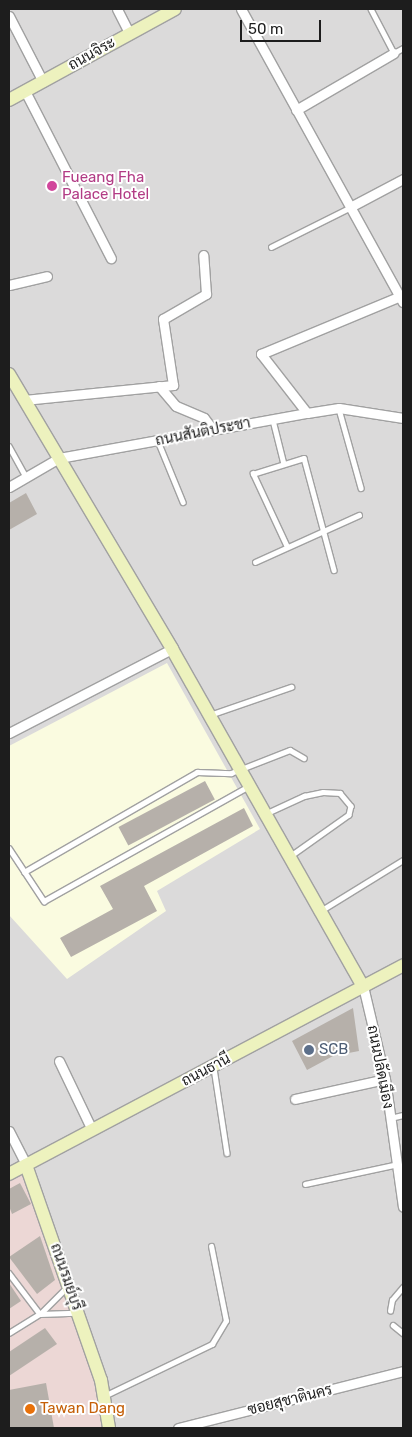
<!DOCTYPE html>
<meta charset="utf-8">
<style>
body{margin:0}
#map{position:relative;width:412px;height:1437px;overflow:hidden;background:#edebe4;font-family:Rubik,Sarabun,sans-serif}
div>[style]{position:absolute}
.residential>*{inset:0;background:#dbdada;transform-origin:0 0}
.commercial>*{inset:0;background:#ecd7d5}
.education>*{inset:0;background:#fafbe0}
.building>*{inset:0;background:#b6b0aa;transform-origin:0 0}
.roads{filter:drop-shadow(1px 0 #a1a1a1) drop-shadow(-1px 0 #a1a1a1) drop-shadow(0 1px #a1a1a1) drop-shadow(0 -1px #a1a1a1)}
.lane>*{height:4.5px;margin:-2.25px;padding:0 2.25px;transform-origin:2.25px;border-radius:2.25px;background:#fff}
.street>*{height:9px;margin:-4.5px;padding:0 4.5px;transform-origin:4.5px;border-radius:4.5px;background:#fff}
.secondary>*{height:12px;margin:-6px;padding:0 6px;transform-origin:6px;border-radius:6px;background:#edf2be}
.dots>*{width:14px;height:14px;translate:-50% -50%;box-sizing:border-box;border:2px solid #fff;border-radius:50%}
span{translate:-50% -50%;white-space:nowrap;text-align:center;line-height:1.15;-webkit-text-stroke:4px #fff;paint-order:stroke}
.street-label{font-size:15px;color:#1d1d1d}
.hotel-label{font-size:15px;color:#b23c85}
.left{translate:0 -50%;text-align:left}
.service-label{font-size:15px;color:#4e5e75}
.food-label{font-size:15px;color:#c56008}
.frame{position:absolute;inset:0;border:10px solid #1d1d1d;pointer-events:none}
.scale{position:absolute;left:240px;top:20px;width:81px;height:22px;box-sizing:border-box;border:2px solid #1d1d1d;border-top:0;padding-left:6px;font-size:15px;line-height:18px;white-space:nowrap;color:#1d1d1d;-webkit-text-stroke:4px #fff;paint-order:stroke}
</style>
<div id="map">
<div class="residential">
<i style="left:9px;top:9px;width:394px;height:1419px"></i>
</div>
<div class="commercial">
<i style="clip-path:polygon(23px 1173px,93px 1378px,103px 1428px,9px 1428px,9px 1181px)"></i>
</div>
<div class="education">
<i style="clip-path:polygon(167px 663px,260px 829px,157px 891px,166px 911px,67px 979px,9px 915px,9px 746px)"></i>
</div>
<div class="building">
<i style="clip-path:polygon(26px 493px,37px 514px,9px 530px,9px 503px)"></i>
<i style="left:205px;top:781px;width:21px;height:98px;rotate:62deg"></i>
<i style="clip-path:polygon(244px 808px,253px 826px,144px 886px,157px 911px,71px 957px,60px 938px,113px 909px,100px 886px)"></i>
<i style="clip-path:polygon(353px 1008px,359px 1051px,333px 1056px,307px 1070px,292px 1041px)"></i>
<i style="clip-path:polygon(20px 1183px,31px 1204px,12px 1214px,9px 1206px,9px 1189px)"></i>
<i style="clip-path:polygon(40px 1236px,55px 1280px,37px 1294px,9px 1257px)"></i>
<i style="clip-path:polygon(9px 1283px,21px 1301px,9px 1309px)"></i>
<i style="clip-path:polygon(45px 1328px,57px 1344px,9px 1376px,9px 1352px)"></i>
<i style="clip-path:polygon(46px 1383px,54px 1428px,9px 1428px,9px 1390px)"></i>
</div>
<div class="roads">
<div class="lane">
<i style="left:371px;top:9px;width:50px;rotate:62.4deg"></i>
<i style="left:394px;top:53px;width:10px;rotate:-29deg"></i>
<i style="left:271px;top:247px;width:89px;rotate:-26.6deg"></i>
<i style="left:339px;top:409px;width:82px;rotate:74.4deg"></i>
<i style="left:273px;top:420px;width:45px;rotate:76deg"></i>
<i style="left:158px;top:441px;width:66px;rotate:67.7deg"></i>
<i style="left:9px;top:446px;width:35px;rotate:61deg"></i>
<i style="left:287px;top:547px;width:81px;rotate:-115deg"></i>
<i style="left:253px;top:474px;width:53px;rotate:-17.4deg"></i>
<i style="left:304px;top:458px;width:116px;rotate:75deg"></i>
<i style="left:255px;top:562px;width:114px;rotate:-24.3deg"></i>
<i style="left:210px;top:715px;width:86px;rotate:-19.1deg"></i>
<i style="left:267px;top:813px;width:41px;rotate:-24.7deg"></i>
<i style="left:304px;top:796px;width:19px;rotate:-12deg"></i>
<i style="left:323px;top:792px;width:17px;rotate:3deg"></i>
<i style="left:340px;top:793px;width:17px;rotate:50deg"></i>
<i style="left:351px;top:806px;width:9px;rotate:103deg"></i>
<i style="left:349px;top:815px;width:71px;rotate:144.7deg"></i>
<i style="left:9px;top:848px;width:64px;rotate:56.6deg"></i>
<i style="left:44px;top:901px;width:235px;rotate:-29.3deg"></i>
<i style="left:24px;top:872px;width:200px;rotate:-30deg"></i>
<i style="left:197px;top:772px;width:34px;rotate:2deg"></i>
<i style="left:231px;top:773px;width:63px;rotate:-21.3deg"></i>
<i style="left:290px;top:750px;width:16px;rotate:30deg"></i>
<i style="left:322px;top:910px;width:95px;rotate:-31.7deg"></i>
<i style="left:214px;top:1068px;width:86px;rotate:81.3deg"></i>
<i style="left:390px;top:1118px;width:13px;rotate:-13deg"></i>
<i style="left:305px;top:1184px;width:95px;rotate:-12.1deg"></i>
<i style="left:9px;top:1273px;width:51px;rotate:52.9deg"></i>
<i style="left:40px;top:1314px;width:38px;rotate:-45deg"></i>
<i style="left:390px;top:1311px;width:11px;rotate:-80deg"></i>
<i style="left:392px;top:1300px;width:17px;rotate:-50deg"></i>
<i style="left:393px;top:1325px;width:13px;rotate:39deg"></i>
<i style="left:9px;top:1333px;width:36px;rotate:-32deg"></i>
<i style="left:40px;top:1314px;width:35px;rotate:-2deg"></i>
<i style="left:104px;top:1396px;width:120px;rotate:-25.7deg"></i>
<i style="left:212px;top:1344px;width:27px;rotate:-59deg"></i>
<i style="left:226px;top:1321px;width:76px;rotate:-101.3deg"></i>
</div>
<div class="street">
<i style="left:117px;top:9px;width:28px;rotate:63deg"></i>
<i style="left:241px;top:9px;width:335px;rotate:61.1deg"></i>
<i style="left:9px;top:16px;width:74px;rotate:62.7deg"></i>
<i style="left:25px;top:91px;width:188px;rotate:62.8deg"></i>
<i style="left:296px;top:110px;width:113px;rotate:-30.2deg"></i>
<i style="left:352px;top:206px;width:58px;rotate:-27.9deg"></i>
<i style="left:9px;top:285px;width:39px;rotate:-13deg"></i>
<i style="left:159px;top:386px;width:26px;rotate:50deg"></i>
<i style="left:176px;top:406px;width:30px;rotate:23deg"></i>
<i style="left:204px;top:418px;width:15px;rotate:53deg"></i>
<i style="left:24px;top:400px;width:150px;rotate:-5.7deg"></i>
<i style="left:173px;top:385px;width:67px;rotate:-98.6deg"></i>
<i style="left:163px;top:319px;width:50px;rotate:-30.2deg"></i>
<i style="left:206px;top:294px;width:39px;rotate:-94deg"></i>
<i style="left:307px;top:413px;width:75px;rotate:-127.9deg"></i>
<i style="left:261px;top:354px;width:154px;rotate:-22.6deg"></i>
<i style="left:9px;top:487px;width:58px;rotate:-30.1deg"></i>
<i style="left:59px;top:458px;width:252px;rotate:-10.3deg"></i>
<i style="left:307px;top:413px;width:32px;rotate:-9deg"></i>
<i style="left:339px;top:408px;width:65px;rotate:8.9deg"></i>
<i style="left:9px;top:733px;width:183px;rotate:-27.3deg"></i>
<i style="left:363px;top:986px;width:96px;rotate:76.7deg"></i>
<i style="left:385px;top:1079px;width:129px;rotate:82deg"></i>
<i style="left:59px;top:1061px;width:76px;rotate:64.4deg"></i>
<i style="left:295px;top:1099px;width:92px;rotate:-12.5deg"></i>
<i style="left:9px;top:1131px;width:38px;rotate:63deg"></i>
<i style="left:178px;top:1428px;width:232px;rotate:-14.2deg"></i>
</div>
<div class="secondary">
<i style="left:9px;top:100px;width:189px;rotate:-28.7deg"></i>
<i style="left:9px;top:374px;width:320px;rotate:59.3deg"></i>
<i style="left:172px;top:649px;width:387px;rotate:60.5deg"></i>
<i style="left:26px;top:1165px;width:228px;rotate:70.8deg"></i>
<i style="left:101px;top:1380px;width:49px;rotate:80.5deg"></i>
<i style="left:9px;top:1174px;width:446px;rotate:-27.9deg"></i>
</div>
</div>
<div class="dots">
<i style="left:52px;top:186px;background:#d1479c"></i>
<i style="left:309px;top:1050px;background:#5c6f8a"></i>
<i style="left:30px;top:1409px;background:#e8710a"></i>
</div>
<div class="street-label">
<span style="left:92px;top:54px;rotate:-29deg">ถนนจิระ</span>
<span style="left:203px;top:432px;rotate:-11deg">ถนนสันติประชา</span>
<span style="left:380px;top:1067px;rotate:79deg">ถนนปลัดเมือง</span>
<span style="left:206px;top:1070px;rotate:-28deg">ถนนธานี</span>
<span style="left:66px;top:1277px;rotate:71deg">ถนนรมย์บุรี</span>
<span style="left:290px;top:1400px;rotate:-14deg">ซอยสุชาตินคร</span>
</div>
<div class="hotel-label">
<span class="left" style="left:62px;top:186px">Fueang Fha<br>Palace Hotel</span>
</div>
<div class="service-label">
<span class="left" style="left:319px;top:1050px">SCB</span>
</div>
<div class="food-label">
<span class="left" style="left:40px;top:1409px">Tawan Dang</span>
</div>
<div class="frame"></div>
<div class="scale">50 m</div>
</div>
